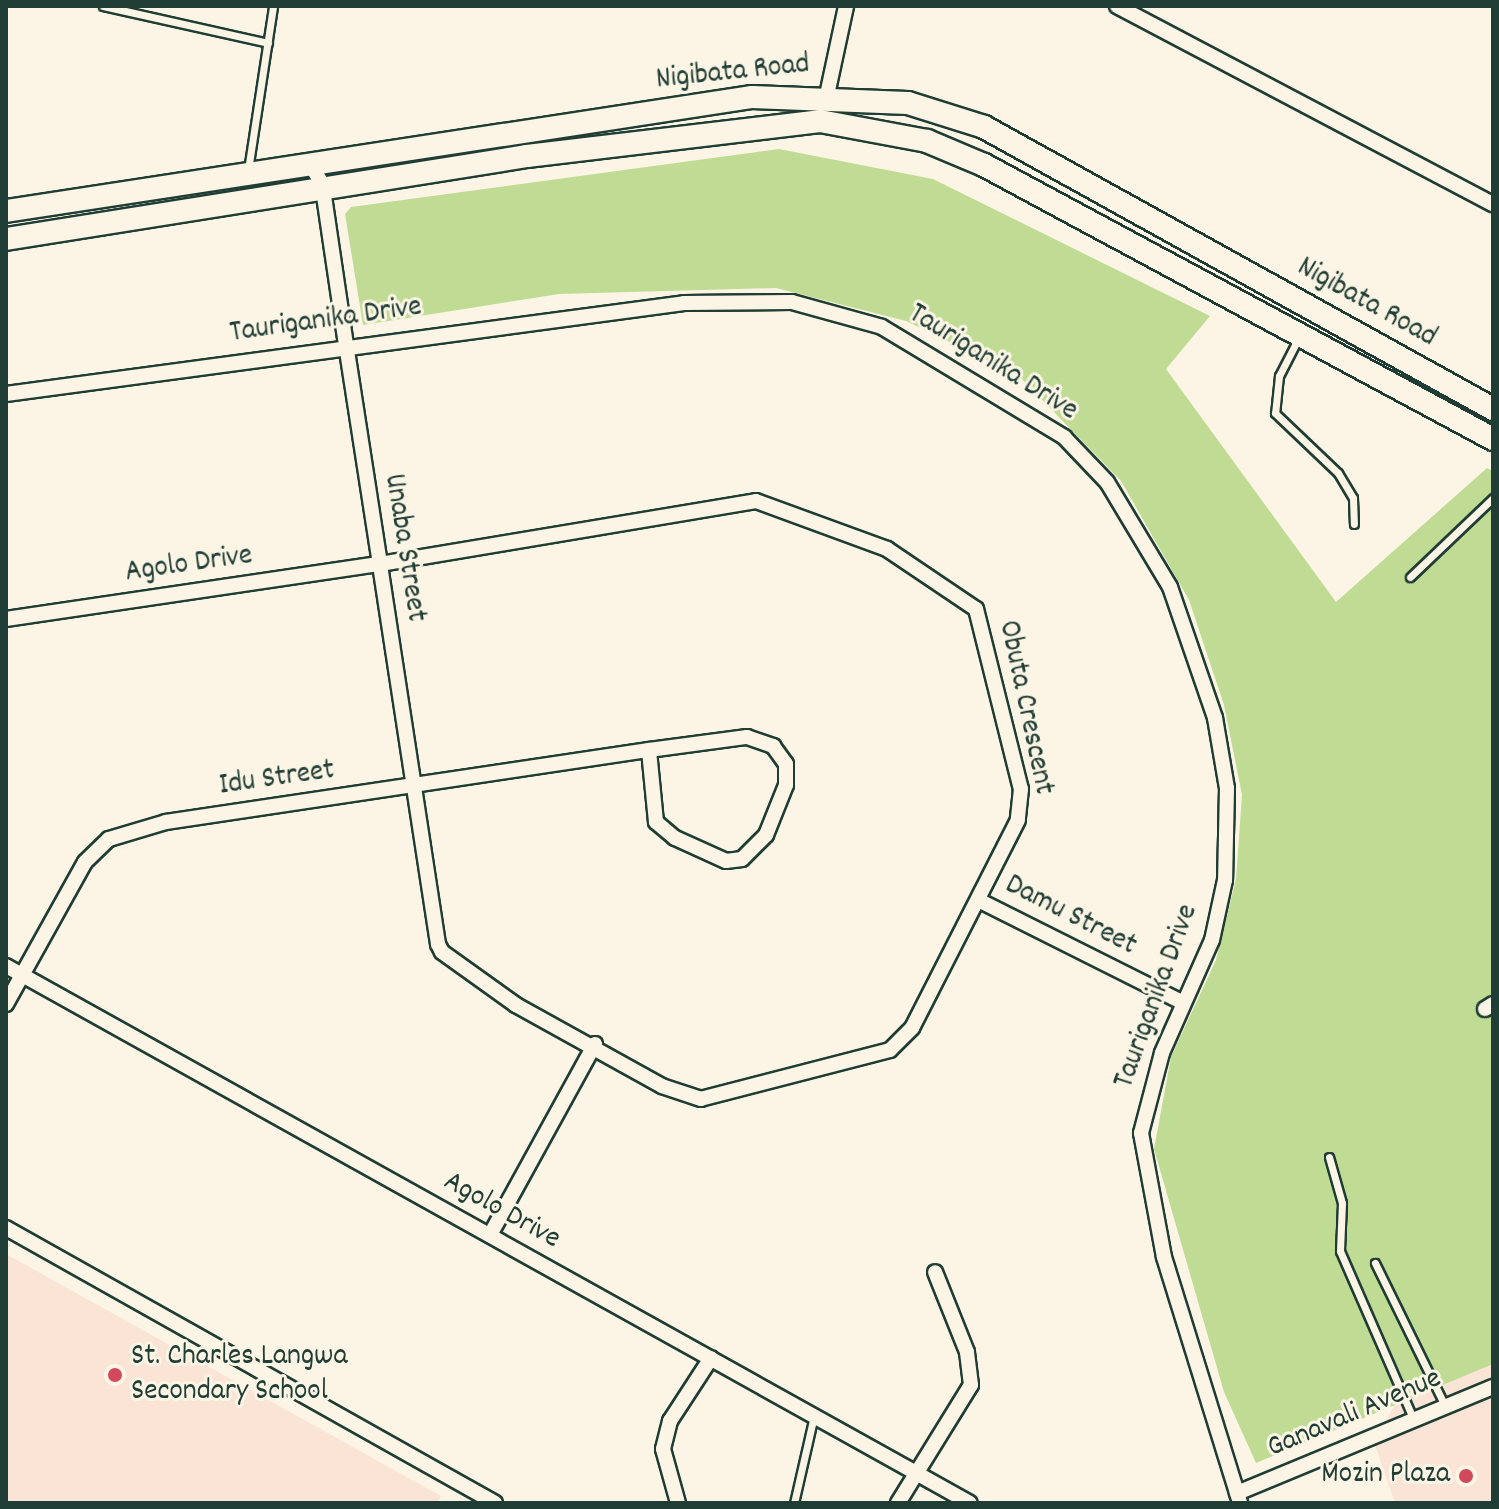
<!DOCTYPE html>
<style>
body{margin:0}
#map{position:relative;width:1499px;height:1509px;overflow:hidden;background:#fcf5e5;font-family:Dekko,sans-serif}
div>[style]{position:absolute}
.built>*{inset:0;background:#fae4d5}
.green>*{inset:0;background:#c0dc94}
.roads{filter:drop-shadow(2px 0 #1f3d34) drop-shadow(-2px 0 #1f3d34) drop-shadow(0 2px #1f3d34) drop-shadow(0 -2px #1f3d34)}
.lane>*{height:7px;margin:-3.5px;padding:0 3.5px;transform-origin:3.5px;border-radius:3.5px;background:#fcf5e5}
.street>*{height:14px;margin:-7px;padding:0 7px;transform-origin:7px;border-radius:7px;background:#fcf5e5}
.secondary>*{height:22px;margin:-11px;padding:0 11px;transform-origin:11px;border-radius:11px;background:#fcf5e5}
.dots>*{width:22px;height:22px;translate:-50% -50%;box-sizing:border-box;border:4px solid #fcf5e5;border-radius:50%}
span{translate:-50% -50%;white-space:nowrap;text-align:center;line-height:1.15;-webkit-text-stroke:6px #fcf5e5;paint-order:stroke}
.street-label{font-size:30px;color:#1f3d34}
.poi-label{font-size:30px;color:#1f3d34}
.left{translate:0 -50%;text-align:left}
.right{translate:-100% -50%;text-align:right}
.frame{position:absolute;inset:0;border:8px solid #1f3d34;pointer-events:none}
</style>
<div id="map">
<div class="built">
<i style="clip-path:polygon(1493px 998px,1493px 1503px,1395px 1503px,1375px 1445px,1398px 1397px)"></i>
<i style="clip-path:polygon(6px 1254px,441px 1496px,437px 1503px,6px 1503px)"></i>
</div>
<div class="green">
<i style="clip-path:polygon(779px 149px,933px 179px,1210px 316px,1166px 369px,1336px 602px,1487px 468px,1493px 471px,1493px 1364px,1256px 1463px,1224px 1392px,1154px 1149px,1171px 1057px,1216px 960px,1236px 879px,1242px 795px,1224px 705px,1189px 600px,1121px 481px,1018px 375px,906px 321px,776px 288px,559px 294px,363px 325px,345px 214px,351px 207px)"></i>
</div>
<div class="roads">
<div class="lane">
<i style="left:103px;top:6px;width:169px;rotate:12.6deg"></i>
<i style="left:248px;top:170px;width:166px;rotate:-81.3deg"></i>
<i style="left:1299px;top:337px;width:44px;rotate:117.1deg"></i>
<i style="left:1279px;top:376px;width:37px;rotate:96deg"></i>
<i style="left:1275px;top:413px;width:87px;rotate:43.6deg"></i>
<i style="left:1338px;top:473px;width:29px;rotate:59deg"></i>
<i style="left:1353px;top:498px;width:26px;rotate:88deg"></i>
<i style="left:1410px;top:577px;width:115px;rotate:-43.6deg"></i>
<i style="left:1329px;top:1157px;width:48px;rotate:74.2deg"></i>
<i style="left:1342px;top:1203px;width:48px;rotate:92.4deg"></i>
<i style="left:1340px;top:1251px;width:182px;rotate:66.4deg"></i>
<i style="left:1375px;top:1263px;width:159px;rotate:63.9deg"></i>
<i style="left:794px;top:1503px;width:89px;rotate:-77.1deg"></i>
</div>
<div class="street">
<i style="left:1117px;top:6px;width:425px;rotate:27.8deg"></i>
<i style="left:827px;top:95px;width:91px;rotate:-77.9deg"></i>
<i style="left:6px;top:394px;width:684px;rotate:-7.64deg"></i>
<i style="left:684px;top:303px;width:108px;rotate:-0.5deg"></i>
<i style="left:792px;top:302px;width:93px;rotate:15.5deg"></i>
<i style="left:882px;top:327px;width:213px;rotate:31.1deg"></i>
<i style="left:1064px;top:437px;width:62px;rotate:46.3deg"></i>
<i style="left:1107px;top:482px;width:122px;rotate:59deg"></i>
<i style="left:1170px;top:587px;width:139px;rotate:71deg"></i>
<i style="left:1215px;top:718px;width:71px;rotate:80.3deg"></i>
<i style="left:1227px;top:788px;width:92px;rotate:91.2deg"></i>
<i style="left:1225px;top:880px;width:61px;rotate:102.2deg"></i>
<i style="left:1212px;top:940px;width:124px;rotate:113.9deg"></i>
<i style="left:1162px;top:1053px;width:83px;rotate:104.7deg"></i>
<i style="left:1141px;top:1133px;width:126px;rotate:79.5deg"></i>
<i style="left:1164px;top:1257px;width:257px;rotate:72.8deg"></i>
<i style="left:6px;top:619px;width:378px;rotate:-8.4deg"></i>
<i style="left:380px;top:564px;width:381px;rotate:-9.5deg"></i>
<i style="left:756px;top:501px;width:140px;rotate:20.1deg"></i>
<i style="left:887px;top:549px;width:107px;rotate:34deg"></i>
<i style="left:976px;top:609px;width:186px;rotate:76deg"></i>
<i style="left:1021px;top:789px;width:31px;rotate:96deg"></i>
<i style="left:1018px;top:820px;width:233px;rotate:117deg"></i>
<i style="left:912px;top:1028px;width:31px;rotate:135deg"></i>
<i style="left:890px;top:1050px;width:195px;rotate:165.5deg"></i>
<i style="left:701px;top:1099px;width:41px;rotate:-161.6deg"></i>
<i style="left:662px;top:1086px;width:167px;rotate:-151deg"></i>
<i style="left:516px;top:1005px;width:91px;rotate:-144.4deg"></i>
<i style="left:442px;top:952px;width:9px;rotate:-117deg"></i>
<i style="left:438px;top:944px;width:384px;rotate:-98.7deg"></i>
<i style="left:380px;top:564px;width:222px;rotate:-98.8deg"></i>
<i style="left:346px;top:345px;width:164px;rotate:-98.4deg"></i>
<i style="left:322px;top:183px;width:24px;rotate:-123deg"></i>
<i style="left:978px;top:900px;width:228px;rotate:26.6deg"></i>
<i style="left:6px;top:966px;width:1103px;rotate:29.12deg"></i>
<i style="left:6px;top:1004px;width:162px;rotate:-60.9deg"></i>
<i style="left:85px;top:862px;width:33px;rotate:-44deg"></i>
<i style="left:109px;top:839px;width:59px;rotate:-16.6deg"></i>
<i style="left:166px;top:822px;width:488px;rotate:-8.5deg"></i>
<i style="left:649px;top:750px;width:99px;rotate:-7.6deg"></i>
<i style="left:747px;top:737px;width:28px;rotate:19deg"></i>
<i style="left:773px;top:746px;width:22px;rotate:54deg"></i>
<i style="left:786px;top:764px;width:21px;rotate:90deg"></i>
<i style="left:786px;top:785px;width:54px;rotate:111.8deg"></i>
<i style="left:766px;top:835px;width:34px;rotate:135deg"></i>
<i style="left:742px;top:859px;width:16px;rotate:173deg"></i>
<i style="left:726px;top:861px;width:56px;rotate:-155.7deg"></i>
<i style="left:675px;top:838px;width:25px;rotate:-140deg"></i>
<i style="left:656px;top:822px;width:72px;rotate:-95.6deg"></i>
<i style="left:1485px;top:1009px;width:9px;rotate:-32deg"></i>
<i style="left:6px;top:1228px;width:561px;rotate:29.35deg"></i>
<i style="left:490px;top:1235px;width:218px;rotate:-61.2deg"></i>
<i style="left:1237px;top:1493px;width:277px;rotate:-22.5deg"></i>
<i style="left:678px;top:1503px;width:56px;rotate:-105.5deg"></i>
<i style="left:663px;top:1449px;width:29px;rotate:-76deg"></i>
<i style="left:670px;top:1421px;width:75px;rotate:-56.9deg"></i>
<i style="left:898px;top:1503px;width:139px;rotate:-58.3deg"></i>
<i style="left:971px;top:1385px;width:33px;rotate:-97deg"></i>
<i style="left:967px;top:1352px;width:86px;rotate:-111.8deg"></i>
</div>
<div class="secondary">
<i style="left:6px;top:211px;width:755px;rotate:-8.69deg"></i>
<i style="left:752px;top:97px;width:156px;rotate:2.2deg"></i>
<i style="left:908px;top:103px;width:80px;rotate:17.5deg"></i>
<i style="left:984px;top:127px;width:582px;rotate:28.99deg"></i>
<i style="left:6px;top:239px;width:528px;rotate:-9.05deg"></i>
<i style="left:527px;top:156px;width:295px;rotate:-6.8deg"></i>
<i style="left:820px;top:121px;width:109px;rotate:10.6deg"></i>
<i style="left:927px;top:141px;width:62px;rotate:22.8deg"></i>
<i style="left:984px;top:165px;width:578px;rotate:28.29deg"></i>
</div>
</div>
<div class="dots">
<i style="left:115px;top:1375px;background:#d1495b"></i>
<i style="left:1466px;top:1476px;background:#d1495b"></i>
</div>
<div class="street-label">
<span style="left:733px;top:74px;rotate:-6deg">Nigibata Road</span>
<span style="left:1366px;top:304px;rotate:29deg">Nigibata Road</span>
<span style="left:326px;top:322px;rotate:-8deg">Tauriganika Drive</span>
<span style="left:992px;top:364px;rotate:32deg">Tauriganika Drive</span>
<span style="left:403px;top:548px;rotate:81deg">Unaba Street</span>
<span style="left:189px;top:566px;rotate:-8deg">Agolo Drive</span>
<span style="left:1024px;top:708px;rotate:78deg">Obuta Crescent</span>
<span style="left:277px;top:780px;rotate:-8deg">Idu Street</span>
<span style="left:1070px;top:917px;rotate:27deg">Damu Street</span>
<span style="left:1158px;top:997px;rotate:-70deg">Tauriganika Drive</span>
<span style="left:501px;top:1212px;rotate:29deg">Agolo Drive</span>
<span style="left:1355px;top:1415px;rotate:-23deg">Ganavali Avenue</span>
</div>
<div class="poi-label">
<span class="left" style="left:131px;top:1375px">St. Charles Langwa<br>Secondary School</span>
<span class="right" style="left:1450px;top:1476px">Mozin Plaza</span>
</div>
<div class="frame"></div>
</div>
